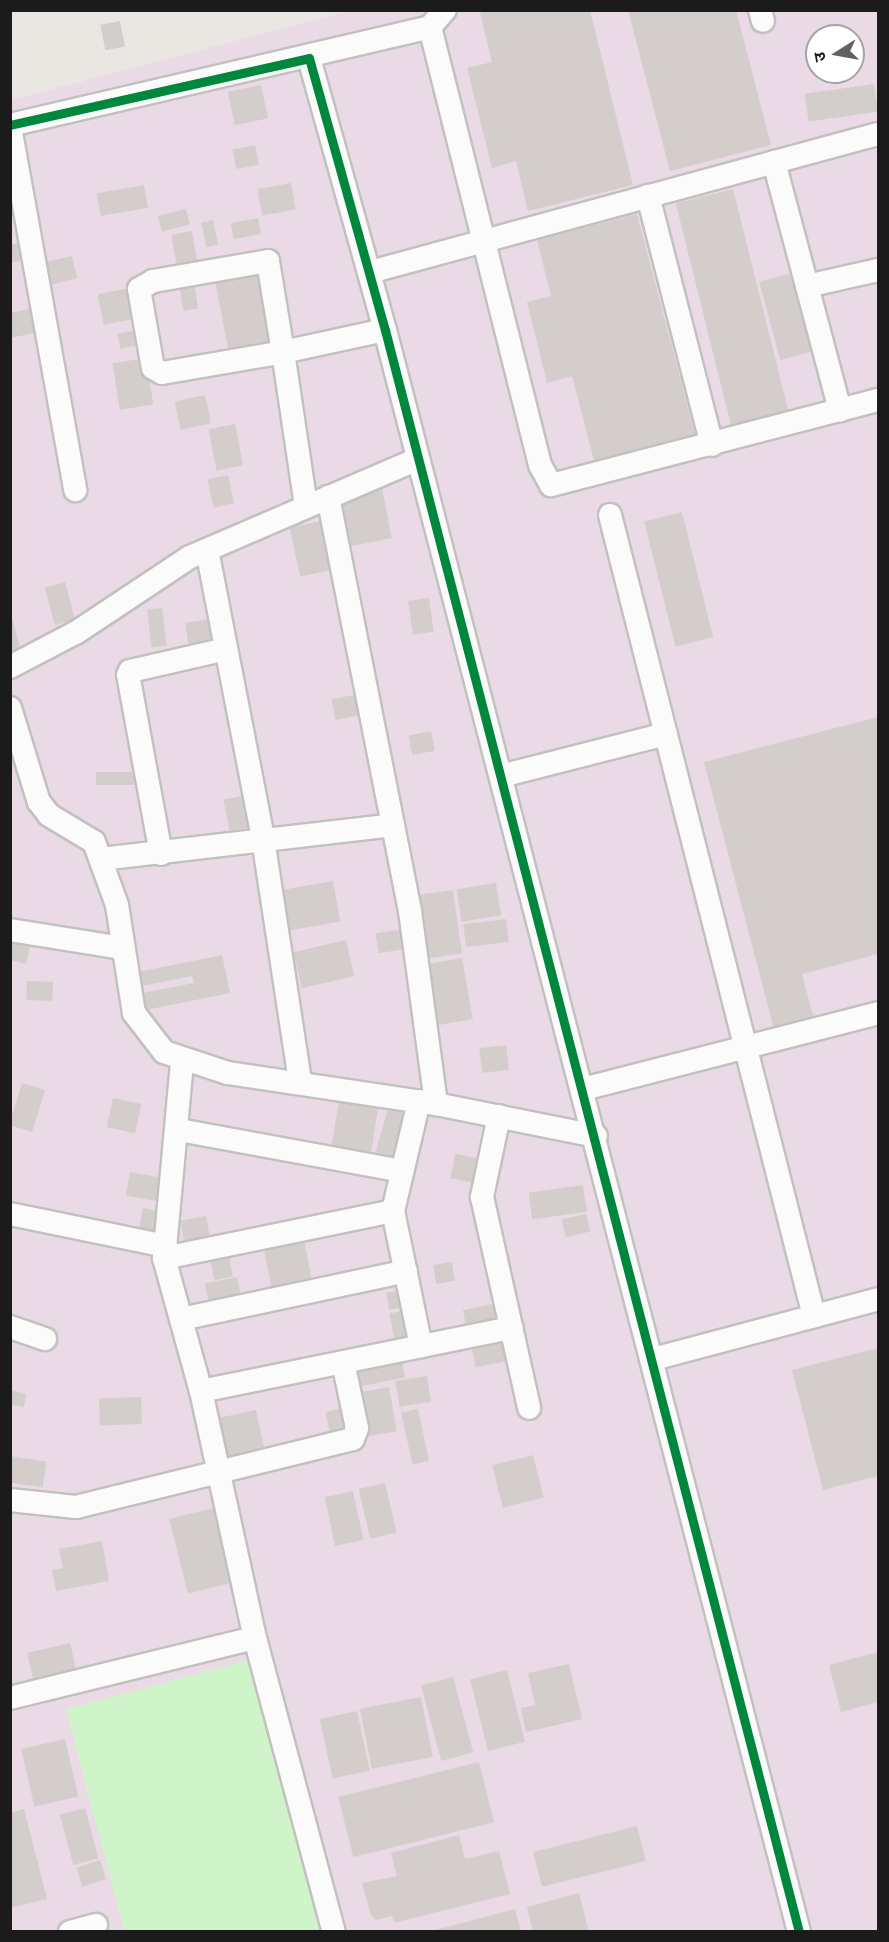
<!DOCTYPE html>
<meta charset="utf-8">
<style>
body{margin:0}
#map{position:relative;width:889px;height:1942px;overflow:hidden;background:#eae7e2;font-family:Barlow,"Noto Sans Devanagari",sans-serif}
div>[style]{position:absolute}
.industrial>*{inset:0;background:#e9dae5}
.park>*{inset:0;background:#cff4c9}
.building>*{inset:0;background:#d3cecb;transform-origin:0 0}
.roads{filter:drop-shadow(2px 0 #c2c1bf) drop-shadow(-2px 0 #c2c1bf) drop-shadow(0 2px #c2c1bf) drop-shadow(0 -2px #c2c1bf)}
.minor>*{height:22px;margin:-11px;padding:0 11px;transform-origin:11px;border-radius:11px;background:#fcfbfb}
.cycleway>*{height:9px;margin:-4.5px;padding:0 4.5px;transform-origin:4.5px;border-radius:4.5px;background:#00873e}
span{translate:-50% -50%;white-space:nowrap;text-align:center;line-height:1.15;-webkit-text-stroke:4.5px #fff;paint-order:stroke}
.frame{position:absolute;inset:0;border:12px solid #1b1b1b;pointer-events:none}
.north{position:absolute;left:805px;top:24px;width:60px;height:60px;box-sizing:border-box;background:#fff;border:2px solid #a4a4a4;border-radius:50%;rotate:259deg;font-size:16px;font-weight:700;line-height:24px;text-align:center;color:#1b1b1b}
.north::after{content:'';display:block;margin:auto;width:21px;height:27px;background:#636261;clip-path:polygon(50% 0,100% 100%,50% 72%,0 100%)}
</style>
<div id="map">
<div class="industrial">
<i style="clip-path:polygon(evenodd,349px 11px,878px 11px,878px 1931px,11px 1932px,11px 100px,349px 11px,817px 36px,853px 36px,853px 72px,817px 72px,817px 36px)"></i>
</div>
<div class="park">
<i style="clip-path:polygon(248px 1660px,320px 1931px,124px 1931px,66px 1709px)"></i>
</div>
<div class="building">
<i style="clip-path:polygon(488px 10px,590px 10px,633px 185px,528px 211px,516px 161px,492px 168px,467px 68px,492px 62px,480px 13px)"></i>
<i style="clip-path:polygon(628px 10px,736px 10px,771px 145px,670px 171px)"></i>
<i style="left:120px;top:21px;width:26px;height:20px;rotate:79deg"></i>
<i style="left:874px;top:84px;width:28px;height:70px;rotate:82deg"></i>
<i style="left:261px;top:85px;width:34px;height:34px;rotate:78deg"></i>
<i style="left:255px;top:145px;width:20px;height:23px;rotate:79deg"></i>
<i style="left:291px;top:183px;width:27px;height:34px;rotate:80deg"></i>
<i style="left:144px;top:185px;width:23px;height:48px;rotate:80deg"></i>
<i style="left:733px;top:189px;width:232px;height:59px;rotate:76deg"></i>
<i style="left:186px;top:209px;width:16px;height:29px;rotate:76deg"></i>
<i style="clip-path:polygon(637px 214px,696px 438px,595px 464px,572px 376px,547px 383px,527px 302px,551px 296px,537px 240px)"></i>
<i style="left:258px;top:218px;width:16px;height:28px;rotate:79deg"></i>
<i style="left:213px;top:220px;width:25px;height:12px;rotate:78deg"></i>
<i style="left:192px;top:231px;width:36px;height:21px;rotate:80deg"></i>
<i style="clip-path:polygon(25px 242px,28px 259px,10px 263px,10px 245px)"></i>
<i style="left:72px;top:256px;width:23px;height:26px;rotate:77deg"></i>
<i style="left:260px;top:266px;width:83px;height:47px;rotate:79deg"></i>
<i style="left:796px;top:272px;width:81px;height:38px;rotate:75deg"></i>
<i style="left:193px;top:276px;width:33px;height:15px;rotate:81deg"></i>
<i style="left:135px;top:287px;width:31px;height:38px;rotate:79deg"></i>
<i style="clip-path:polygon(38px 307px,44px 331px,10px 338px,10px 313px)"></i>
<i style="left:142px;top:329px;width:15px;height:25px;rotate:79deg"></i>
<i style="left:146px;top:358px;width:47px;height:34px;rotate:81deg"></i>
<i style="left:205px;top:395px;width:29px;height:31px;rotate:78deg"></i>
<i style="left:235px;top:424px;width:42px;height:27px;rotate:79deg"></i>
<i style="left:228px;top:475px;width:29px;height:21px;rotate:78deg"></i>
<i style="left:382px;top:488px;width:51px;height:49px;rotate:79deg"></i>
<i style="left:682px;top:512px;width:129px;height:39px;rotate:76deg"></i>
<i style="left:321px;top:521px;width:50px;height:32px;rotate:78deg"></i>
<i style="left:65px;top:582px;width:39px;height:21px;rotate:75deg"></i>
<i style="left:429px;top:598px;width:34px;height:21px;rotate:82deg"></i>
<i style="left:162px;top:608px;width:38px;height:15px;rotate:83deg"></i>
<i style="left:212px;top:619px;width:28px;height:27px;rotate:82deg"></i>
<i style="clip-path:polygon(13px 621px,21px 651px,10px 654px,10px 622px)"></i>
<i style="left:359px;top:694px;width:21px;height:28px;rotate:79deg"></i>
<i style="clip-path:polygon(878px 717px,878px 954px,802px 974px,815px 1023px,775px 1033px,704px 762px)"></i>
<i style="left:431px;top:731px;width:20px;height:23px;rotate:79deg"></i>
<i style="left:96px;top:772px;width:41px;height:13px"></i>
<i style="left:247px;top:795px;width:32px;height:24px;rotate:79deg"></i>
<i style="left:333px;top:881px;width:41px;height:52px;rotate:80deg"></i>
<i style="left:496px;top:883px;width:33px;height:40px;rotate:81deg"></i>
<i style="left:453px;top:890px;width:64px;height:40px;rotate:82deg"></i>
<i style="left:506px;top:919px;width:23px;height:43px;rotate:83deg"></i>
<i style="left:404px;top:929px;width:20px;height:29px;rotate:81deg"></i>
<i style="left:346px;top:940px;width:37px;height:54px;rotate:77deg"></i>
<i style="clip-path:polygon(10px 943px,30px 947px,26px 964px,10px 960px)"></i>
<i style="clip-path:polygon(222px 955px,230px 993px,146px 1010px,143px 993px,194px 983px,192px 976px,142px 986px,138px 972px)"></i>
<i style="left:462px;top:958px;width:62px;height:41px;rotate:80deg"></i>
<i style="left:27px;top:981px;width:26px;height:19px;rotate:2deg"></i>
<i style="left:506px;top:1045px;width:25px;height:27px;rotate:83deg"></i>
<i style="left:22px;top:1083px;width:24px;height:44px;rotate:17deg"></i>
<i style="left:340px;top:1093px;width:40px;height:54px;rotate:9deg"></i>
<i style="left:113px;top:1098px;width:29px;height:30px;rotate:12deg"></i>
<i style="left:390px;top:1102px;width:25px;height:52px;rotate:16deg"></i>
<i style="left:455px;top:1154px;width:27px;height:25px;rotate:10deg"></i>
<i style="left:130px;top:1172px;width:40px;height:24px;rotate:10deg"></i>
<i style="left:583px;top:1185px;width:27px;height:55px;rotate:82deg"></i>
<i style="left:143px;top:1208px;width:16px;height:23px;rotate:11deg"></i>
<i style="left:586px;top:1214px;width:18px;height:25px;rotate:77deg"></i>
<i style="left:206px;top:1216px;width:28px;height:26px;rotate:80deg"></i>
<i style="left:303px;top:1235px;width:49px;height:41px;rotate:79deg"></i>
<i style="left:228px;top:1251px;width:26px;height:19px;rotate:79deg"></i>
<i style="left:452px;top:1262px;width:19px;height:19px;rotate:81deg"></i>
<i style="left:237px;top:1277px;width:24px;height:33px;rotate:78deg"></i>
<i style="left:408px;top:1289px;width:17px;height:22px;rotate:80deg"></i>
<i style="left:502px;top:1302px;width:24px;height:40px;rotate:78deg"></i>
<i style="left:412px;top:1309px;width:36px;height:23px;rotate:79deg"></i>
<i style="left:510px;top:1334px;width:26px;height:40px;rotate:79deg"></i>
<i style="clip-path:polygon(878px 1348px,878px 1476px,823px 1490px,792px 1370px)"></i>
<i style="left:401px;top:1357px;width:21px;height:48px;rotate:79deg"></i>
<i style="left:427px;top:1376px;width:26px;height:32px;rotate:81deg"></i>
<i style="left:389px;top:1387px;width:45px;height:32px;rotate:80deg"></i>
<i style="clip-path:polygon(10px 1390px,26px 1394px,24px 1407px,10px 1405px)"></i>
<i style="left:141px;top:1397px;width:27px;height:42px;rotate:88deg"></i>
<i style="left:349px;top:1407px;width:30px;height:24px;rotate:78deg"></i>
<i style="left:418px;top:1409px;width:53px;height:17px;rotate:78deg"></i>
<i style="left:256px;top:1410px;width:44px;height:42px;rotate:78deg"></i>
<i style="left:533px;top:1455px;width:44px;height:42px;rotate:76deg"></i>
<i style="left:10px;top:1456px;width:37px;height:26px;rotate:9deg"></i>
<i style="left:385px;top:1483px;width:51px;height:27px;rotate:77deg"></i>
<i style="left:353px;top:1491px;width:50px;height:29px;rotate:78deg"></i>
<i style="left:213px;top:1508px;width:77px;height:45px;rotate:76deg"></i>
<i style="clip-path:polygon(102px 1541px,109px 1581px,56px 1591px,52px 1570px,63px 1568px,59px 1549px)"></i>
<i style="left:70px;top:1643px;width:28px;height:44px;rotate:77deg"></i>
<i style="clip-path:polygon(878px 1652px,878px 1702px,841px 1712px,829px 1665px)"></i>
<i style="clip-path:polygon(569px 1664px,582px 1719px,526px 1732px,521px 1708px,535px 1705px,528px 1673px)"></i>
<i style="left:507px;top:1670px;width:74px;height:38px;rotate:76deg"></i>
<i style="left:453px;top:1677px;width:78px;height:33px;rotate:75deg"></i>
<i style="left:421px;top:1697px;width:61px;height:62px;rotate:79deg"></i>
<i style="left:357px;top:1711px;width:61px;height:38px;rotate:78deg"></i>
<i style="left:65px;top:1739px;width:59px;height:45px;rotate:77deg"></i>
<i style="left:479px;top:1762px;width:62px;height:145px;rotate:76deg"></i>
<i style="left:85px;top:1808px;width:52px;height:26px;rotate:75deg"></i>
<i style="clip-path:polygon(24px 1809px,47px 1899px,10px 1908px,10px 1813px)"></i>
<i style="left:637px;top:1826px;width:36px;height:107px;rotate:76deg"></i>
<i style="clip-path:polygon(459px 1835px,465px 1859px,499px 1851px,510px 1894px,394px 1923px,392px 1916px,376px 1920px,371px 1915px,362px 1883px,397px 1876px,391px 1853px)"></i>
<i style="left:100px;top:1860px;width:20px;height:25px;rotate:72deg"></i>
<i style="clip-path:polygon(579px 1893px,589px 1932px,533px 1932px,527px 1907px)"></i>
<i style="clip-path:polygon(515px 1909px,521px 1932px,432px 1932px,432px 1931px)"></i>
</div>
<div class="roads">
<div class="minor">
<i style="left:760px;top:10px;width:11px;rotate:75deg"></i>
<i style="left:430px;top:27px;width:452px;rotate:75.9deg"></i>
<i style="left:540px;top:465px;width:23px;rotate:61deg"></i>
<i style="left:551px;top:485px;width:338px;rotate:-14.6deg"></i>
<i style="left:309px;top:58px;width:282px;rotate:74.4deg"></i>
<i style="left:385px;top:330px;width:1655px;rotate:75.51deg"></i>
<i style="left:10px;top:125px;width:431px;rotate:-13.1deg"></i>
<i style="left:430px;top:27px;width:23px;rotate:-49deg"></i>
<i style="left:10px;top:127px;width:369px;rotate:79.8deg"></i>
<i style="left:774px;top:162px;width:257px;rotate:75.1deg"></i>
<i style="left:648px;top:196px;width:257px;rotate:75.6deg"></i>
<i style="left:370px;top:272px;width:526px;rotate:-15.2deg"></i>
<i style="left:807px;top:286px;width:73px;rotate:-12.7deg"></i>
<i style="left:328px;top:497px;width:422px;rotate:78.8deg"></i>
<i style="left:410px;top:911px;width:195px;rotate:82.3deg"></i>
<i style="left:306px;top:506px;width:156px;rotate:-98.5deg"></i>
<i style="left:283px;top:352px;width:92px;rotate:-99.4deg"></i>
<i style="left:268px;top:261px;width:117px;rotate:170.1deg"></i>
<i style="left:153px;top:281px;width:16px;rotate:150deg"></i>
<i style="left:139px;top:289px;width:80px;rotate:80deg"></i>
<i style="left:153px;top:368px;width:10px;rotate:29deg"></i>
<i style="left:162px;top:373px;width:123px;rotate:-9.8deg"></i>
<i style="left:283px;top:352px;width:104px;rotate:-12.2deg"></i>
<i style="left:610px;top:515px;width:827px;rotate:75.71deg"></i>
<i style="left:207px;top:550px;width:294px;rotate:79deg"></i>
<i style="left:263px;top:839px;width:246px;rotate:81.3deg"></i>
<i style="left:10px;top:667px;width:76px;rotate:-27.6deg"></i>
<i style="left:77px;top:632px;width:136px;rotate:-33.6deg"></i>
<i style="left:190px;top:557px;width:248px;rotate:-23.3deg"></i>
<i style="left:10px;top:708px;width:98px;rotate:72.9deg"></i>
<i style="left:39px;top:802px;width:16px;rotate:52deg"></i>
<i style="left:49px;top:815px;width:52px;rotate:31deg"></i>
<i style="left:94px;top:842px;width:67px;rotate:69.9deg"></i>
<i style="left:117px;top:905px;width:109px;rotate:81.1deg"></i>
<i style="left:134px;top:1013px;width:49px;rotate:52.4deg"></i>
<i style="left:164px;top:1052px;width:67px;rotate:18.2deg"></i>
<i style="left:228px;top:1073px;width:210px;rotate:8.5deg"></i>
<i style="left:436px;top:1104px;width:163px;rotate:11.3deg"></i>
<i style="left:501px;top:776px;width:170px;rotate:-14.3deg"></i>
<i style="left:161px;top:854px;width:182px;rotate:-100.4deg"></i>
<i style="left:128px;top:675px;width:4px;rotate:-63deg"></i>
<i style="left:130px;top:671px;width:98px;rotate:-12.9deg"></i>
<i style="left:101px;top:859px;width:294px;rotate:-6.6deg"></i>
<i style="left:10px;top:930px;width:113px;rotate:9.1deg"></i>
<i style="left:182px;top:1062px;width:197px;rotate:95.2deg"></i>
<i style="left:164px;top:1258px;width:234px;rotate:-11.6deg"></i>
<i style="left:583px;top:1089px;width:305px;rotate:-14.4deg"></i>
<i style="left:419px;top:1101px;width:113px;rotate:103.3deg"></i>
<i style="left:393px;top:1211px;width:138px;rotate:78.3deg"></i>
<i style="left:499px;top:1116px;width:83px;rotate:101.9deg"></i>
<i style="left:482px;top:1197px;width:216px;rotate:77.4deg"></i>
<i style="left:179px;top:1130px;width:227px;rotate:10.4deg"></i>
<i style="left:10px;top:1214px;width:159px;rotate:11.6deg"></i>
<i style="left:164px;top:1258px;width:138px;rotate:74.5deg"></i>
<i style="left:201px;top:1391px;width:253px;rotate:77.7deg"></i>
<i style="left:255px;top:1638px;width:304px;rotate:75deg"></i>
<i style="left:181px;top:1319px;width:230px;rotate:-12deg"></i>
<i style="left:10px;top:1327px;width:37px;rotate:19deg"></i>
<i style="left:653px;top:1359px;width:233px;rotate:-14.9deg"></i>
<i style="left:201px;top:1391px;width:317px;rotate:-11.5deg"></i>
<i style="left:10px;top:1500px;width:66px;rotate:6.1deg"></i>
<i style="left:76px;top:1507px;width:285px;rotate:-13.8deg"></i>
<i style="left:353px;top:1439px;width:12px;rotate:-70deg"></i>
<i style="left:357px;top:1428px;width:67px;rotate:-102deg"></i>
<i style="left:10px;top:1698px;width:252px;rotate:-13.8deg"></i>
<i style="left:70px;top:1932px;width:27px;rotate:-15deg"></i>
</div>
</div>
<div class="cycleway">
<i style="left:10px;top:125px;width:306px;rotate:-12.6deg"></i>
<i style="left:309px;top:58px;width:282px;rotate:74.4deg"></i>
<i style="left:385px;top:330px;width:1655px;rotate:75.51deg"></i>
</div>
<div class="frame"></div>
<div class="north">उ</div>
</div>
